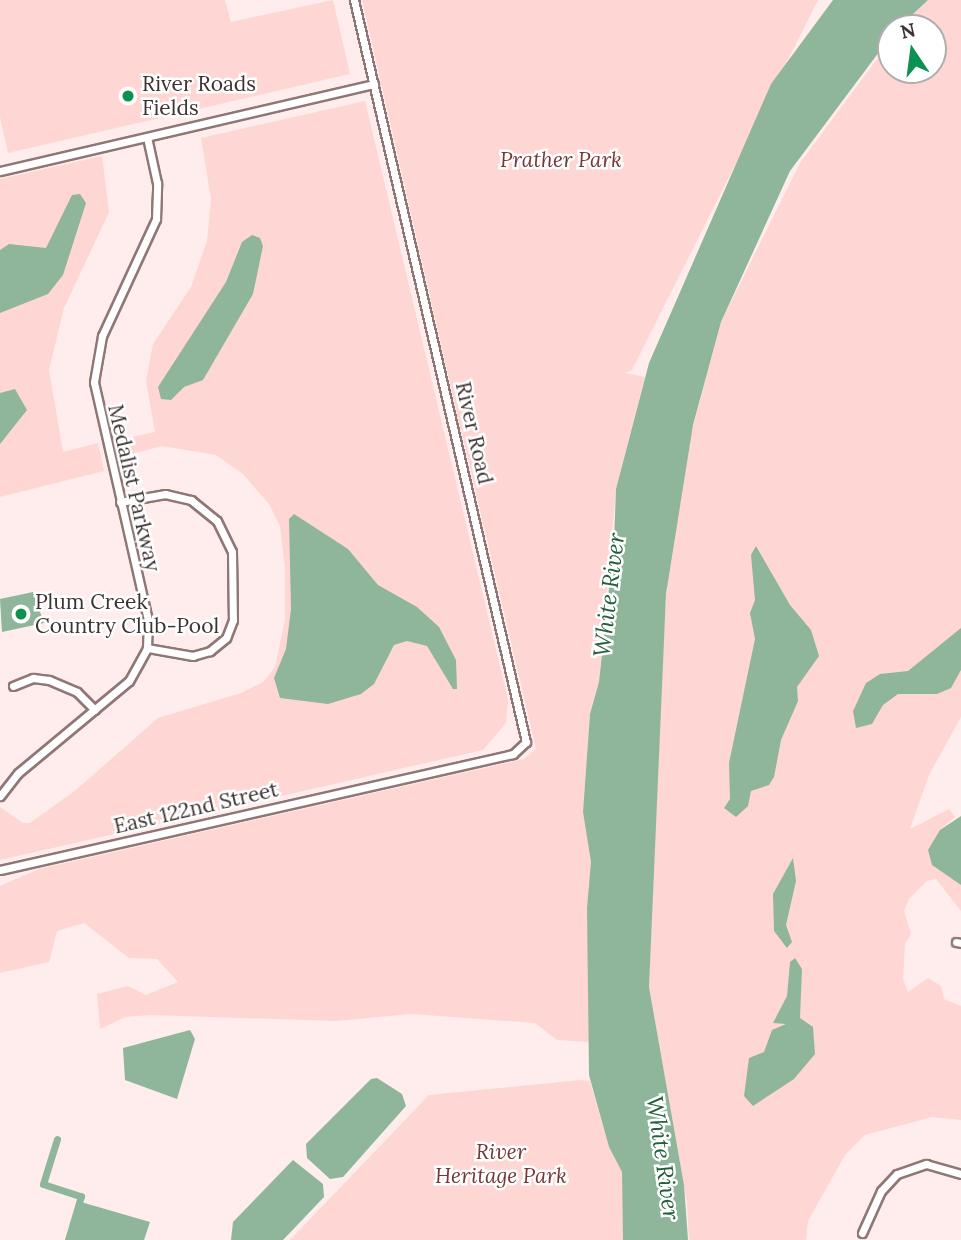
<!DOCTYPE html>
<style>
body{margin:0}
#map{position:relative;width:961px;height:1240px;overflow:hidden;background:#feedec;font-family:Lora,serif}
div>[style]{position:absolute}
.green>*{inset:0;background:#fed6d3}
.water>*{inset:0;background:#8fb69a}
.canal>*{height:7px;margin:-3.5px;padding:0 3.5px;transform-origin:3.5px;border-radius:3.5px;background:#8fb69a}
.roads{filter:drop-shadow(2px 0 #8f7775) drop-shadow(-2px 0 #8f7775) drop-shadow(0 2px #8f7775) drop-shadow(0 -2px #8f7775)}
.minor>*{height:7px;margin:-3.5px;padding:0 3.5px;transform-origin:3.5px;border-radius:3.5px;background:#fff}
.dots>*{width:19px;height:19px;translate:-50% -50%;box-sizing:border-box;border:4px solid #fff;border-radius:50%}
span{translate:-50% -50%;white-space:nowrap;text-align:center;line-height:1.15;-webkit-text-stroke:5px #fff;paint-order:stroke}
.poi-label{font-size:21px;color:#3d3332}
.left{translate:0 -50%;text-align:left}
.park-label{font-size:21px;color:#763836;font-style:italic}
.street-label{font-size:21px;color:#3d3332}
.water-label{font-size:23px;color:#235f3b;font-style:italic}
.north{position:absolute;left:877px;top:14px;width:70px;height:70px;box-sizing:border-box;background:#fff;border:2px solid #b1adad;border-radius:50%;rotate:347deg;font-size:19px;font-weight:700;line-height:28px;text-align:center;color:#3d3332}
.north::after{content:'';display:block;margin:auto;width:24px;height:32px;background:#0b9251;clip-path:polygon(50% 0,100% 100%,50% 72%,0 100%)}
</style>
<div id="map">
<div class="green">
<i style="clip-path:polygon(0 0,225px 0,231px 22px,333px 0,350px 74px,8px 153px,0 117px)"></i>
<i style="clip-path:polygon(362px 0,818px 0,632px 370px,625px 373px,645px 377px,616px 489px,599px 683px,590px 714px,583px 812px,594px 876px,589px 1042px,557px 1040px,535px 1023px,411px 1014px,337px 1021px,150px 1015px,125px 1017px,100px 1029px,97px 994px,128px 986px,146px 995px,178px 982px,157px 959px,129px 958px,84px 923px,57px 931px,49px 962px,0 973px,0 886px,39px 869px,524px 759px,536px 749px,462px 433px,469px 429px,461px 431px)"></i>
<i style="clip-path:polygon(914px 0,961px 0,961px 717px,929px 775px,910px 829px,949px 809px,955px 817px,940px 830px,961px 885px,961px 911px,936px 879px,927px 881px,909px 899px,904px 911px,911px 934px,905px 944px,903px 979px,908px 992px,928px 978px,941px 986px,944px 999px,961px 1006px,961px 1120px,932px 1117px,865px 1135px,845px 1155px,808px 1221px,806px 1240px,689px 1240px,687px 1203px,649px 987px,653px 807px,667px 584px,687px 449px,721px 322px,800px 163px,891px 40px,891px 70px,933px 70px,933px 28px,891px 28px,891px 38px,880px 29px)"></i>
<i style="clip-path:polygon(365px 101px,508px 700px,506px 723px,483px 750px,0 860px,0 807px,23px 823px,30px 823px,76px 790px,158px 718px,241px 693px,263px 682px,275px 667px,285px 620px,285px 569px,280px 526px,269px 504px,243px 474px,216px 455px,162px 446px,117px 458px,113px 441px,155px 432px,146px 381px,153px 344px,191px 287px,207px 241px,211px 199px,201px 138px)"></i>
<i style="clip-path:polygon(102px 156px,109px 212px,64px 308px,49px 370px,63px 452px,98px 443px,104px 471px,0 497px,0 179px)"></i>
<i style="clip-path:polygon(581px 1080px,590px 1081px,609px 1147px,624px 1176px,632px 1240px,290px 1240px,429px 1095px)"></i>
</div>
<div class="water">
<i style="clip-path:polygon(833px 0,928px 0,898px 28px,891px 28px,891px 36px,790px 171px,721px 322px,693px 425px,666px 594px,649px 987px,684px 1185px,688px 1240px,623px 1240px,622px 1172px,609px 1147px,589px 1075px,587px 908px,591px 862px,583px 812px,590px 714px,599px 682px,614px 541px,616px 489px,649px 363px,771px 84px)"></i>
<i style="clip-path:polygon(72px 195px,80px 194px,86px 203px,63px 275px,48px 294px,0 313px,0 250px,9px 244px,46px 248px)"></i>
<i style="clip-path:polygon(252px 235px,260px 238px,263px 246px,253px 294px,203px 380px,184px 387px,171px 400px,161px 399px,158px 387px,226px 282px,242px 242px)"></i>
<i style="clip-path:polygon(15px 389px,27px 410px,0 444px,0 393px)"></i>
<i style="clip-path:polygon(294px 514px,348px 549px,378px 585px,417px 607px,439px 627px,456px 660px,457px 689px,453px 689px,427px 646px,407px 641px,394px 645px,374px 684px,361px 694px,328px 704px,280px 698px,274px 678px,286px 649px,291px 609px,289px 519px)"></i>
<i style="clip-path:polygon(756px 546px,790px 605px,811px 630px,819px 656px,797px 687px,798px 701px,781px 740px,774px 777px,769px 785px,751px 791px,748px 806px,736px 817px,724px 808px,730px 799px,729px 763px,755px 639px,750px 613px,755px 600px,751px 555px)"></i>
<i style="clip-path:polygon(33px 592px,44px 623px,2px 632px,0 599px)"></i>
<i style="clip-path:polygon(961px 628px,961px 670px,951px 688px,937px 694px,898px 694px,883px 705px,872px 724px,856px 728px,853px 711px,866px 683px,880px 674px,908px 671px)"></i>
<i style="clip-path:polygon(961px 816px,961px 885px,932px 865px,928px 850px,940px 830px)"></i>
<i style="clip-path:polygon(793px 858px,796px 881px,786px 925px,792px 942px,787px 948px,774px 931px,773px 894px)"></i>
<i style="clip-path:polygon(795px 958px,802px 969px,800px 1018px,813px 1027px,815px 1054px,794px 1079px,753px 1106px,744px 1096px,749px 1058px,764px 1052px,772px 1030px,786px 1024px,773px 1023px,787px 996px,790px 962px)"></i>
<i style="clip-path:polygon(190px 1030px,195px 1039px,177px 1099px,125px 1080px,123px 1048px)"></i>
<i style="clip-path:polygon(377px 1078px,402px 1094px,406px 1106px,343px 1177px,330px 1179px,307px 1158px,306px 1144px,371px 1079px)"></i>
<i style="clip-path:polygon(293px 1160px,323px 1184px,324px 1197px,283px 1240px,231px 1240px,233px 1222px)"></i>
<i style="clip-path:polygon(81px 1202px,150px 1222px,144px 1240px,69px 1240px)"></i>
</div>
<div class="canal">
<i style="left:57px;top:1139px;width:47px;rotate:107.3deg"></i>
<i style="left:43px;top:1184px;width:40px;rotate:18deg"></i>
<i style="left:81px;top:1196px;width:46px;rotate:106.5deg"></i>
</div>
<div class="roads">
<div class="minor">
<i style="left:0;top:171px;width:384px;rotate:-13.1deg"></i>
<i style="left:120px;top:502px;width:46px;rotate:-10.1deg"></i>
<i style="left:165px;top:494px;width:27px;rotate:13deg"></i>
<i style="left:191px;top:500px;width:33px;rotate:39deg"></i>
<i style="left:217px;top:521px;width:34px;rotate:64deg"></i>
<i style="left:232px;top:552px;width:68px;rotate:89.2deg"></i>
<i style="left:233px;top:620px;width:19px;rotate:111deg"></i>
<i style="left:226px;top:638px;width:21px;rotate:141deg"></i>
<i style="left:210px;top:651px;width:18px;rotate:164deg"></i>
<i style="left:193px;top:656px;width:47px;rotate:-170.1deg"></i>
<i style="left:13px;top:686px;width:22px;rotate:-22deg"></i>
<i style="left:33px;top:678px;width:16px;rotate:7deg"></i>
<i style="left:49px;top:680px;width:30px;rotate:23deg"></i>
<i style="left:77px;top:692px;width:25px;rotate:45deg"></i>
<i style="left:0;top:796px;width:29px;rotate:-52deg"></i>
<i style="left:18px;top:773px;width:144px;rotate:-39.7deg"></i>
<i style="left:129px;top:681px;width:38px;rotate:-61deg"></i>
<i style="left:147px;top:648px;width:28px;rotate:-88deg"></i>
<i style="left:148px;top:620px;width:244px;rotate:-102.8deg"></i>
<i style="left:94px;top:382px;width:47px;rotate:-80.1deg"></i>
<i style="left:102px;top:336px;width:129px;rotate:-65.2deg"></i>
<i style="left:156px;top:219px;width:36px;rotate:-88deg"></i>
<i style="left:157px;top:183px;width:47px;rotate:-102.3deg"></i>
<i style="left:0;top:870px;width:526px;rotate:-12.74deg"></i>
<i style="left:513px;top:754px;width:18px;rotate:-43deg"></i>
<i style="left:526px;top:742px;width:762px;rotate:-103.05deg"></i>
<i style="left:956px;top:942px;width:5px;rotate:11deg"></i>
<i style="left:862px;top:1233px;width:46px;rotate:-65.7deg"></i>
<i style="left:881px;top:1191px;width:23px;rotate:-47deg"></i>
<i style="left:897px;top:1174px;width:31px;rotate:-19deg"></i>
<i style="left:926px;top:1164px;width:36px;rotate:16deg"></i>
</div>
</div>
<div class="dots">
<i style="left:128px;top:96px;background:#0b9251"></i>
<i style="left:21px;top:614px;background:#0b9251"></i>
</div>
<div class="poi-label">
<span class="left" style="left:142px;top:96px">River Roads<br>Fields</span>
<span class="left" style="left:35px;top:614px">Plum Creek<br>Country Club-Pool</span>
</div>
<div class="park-label">
<span style="left:561px;top:160px">Prather Park</span>
<span style="left:501px;top:1164px">River<br>Heritage Park</span>
</div>
<div class="street-label">
<span style="left:474px;top:433px;rotate:77deg">River Road</span>
<span style="left:134px;top:488px;rotate:77deg">Medalist Parkway</span>
<span style="left:196px;top:808px;rotate:-13deg">East 122nd Street</span>
</div>
<div class="water-label">
<span style="left:609px;top:595px;rotate:-83deg">White River</span>
<span style="left:663px;top:1158px;rotate:82deg">White River</span>
</div>
<div class="north">N</div>
</div>
